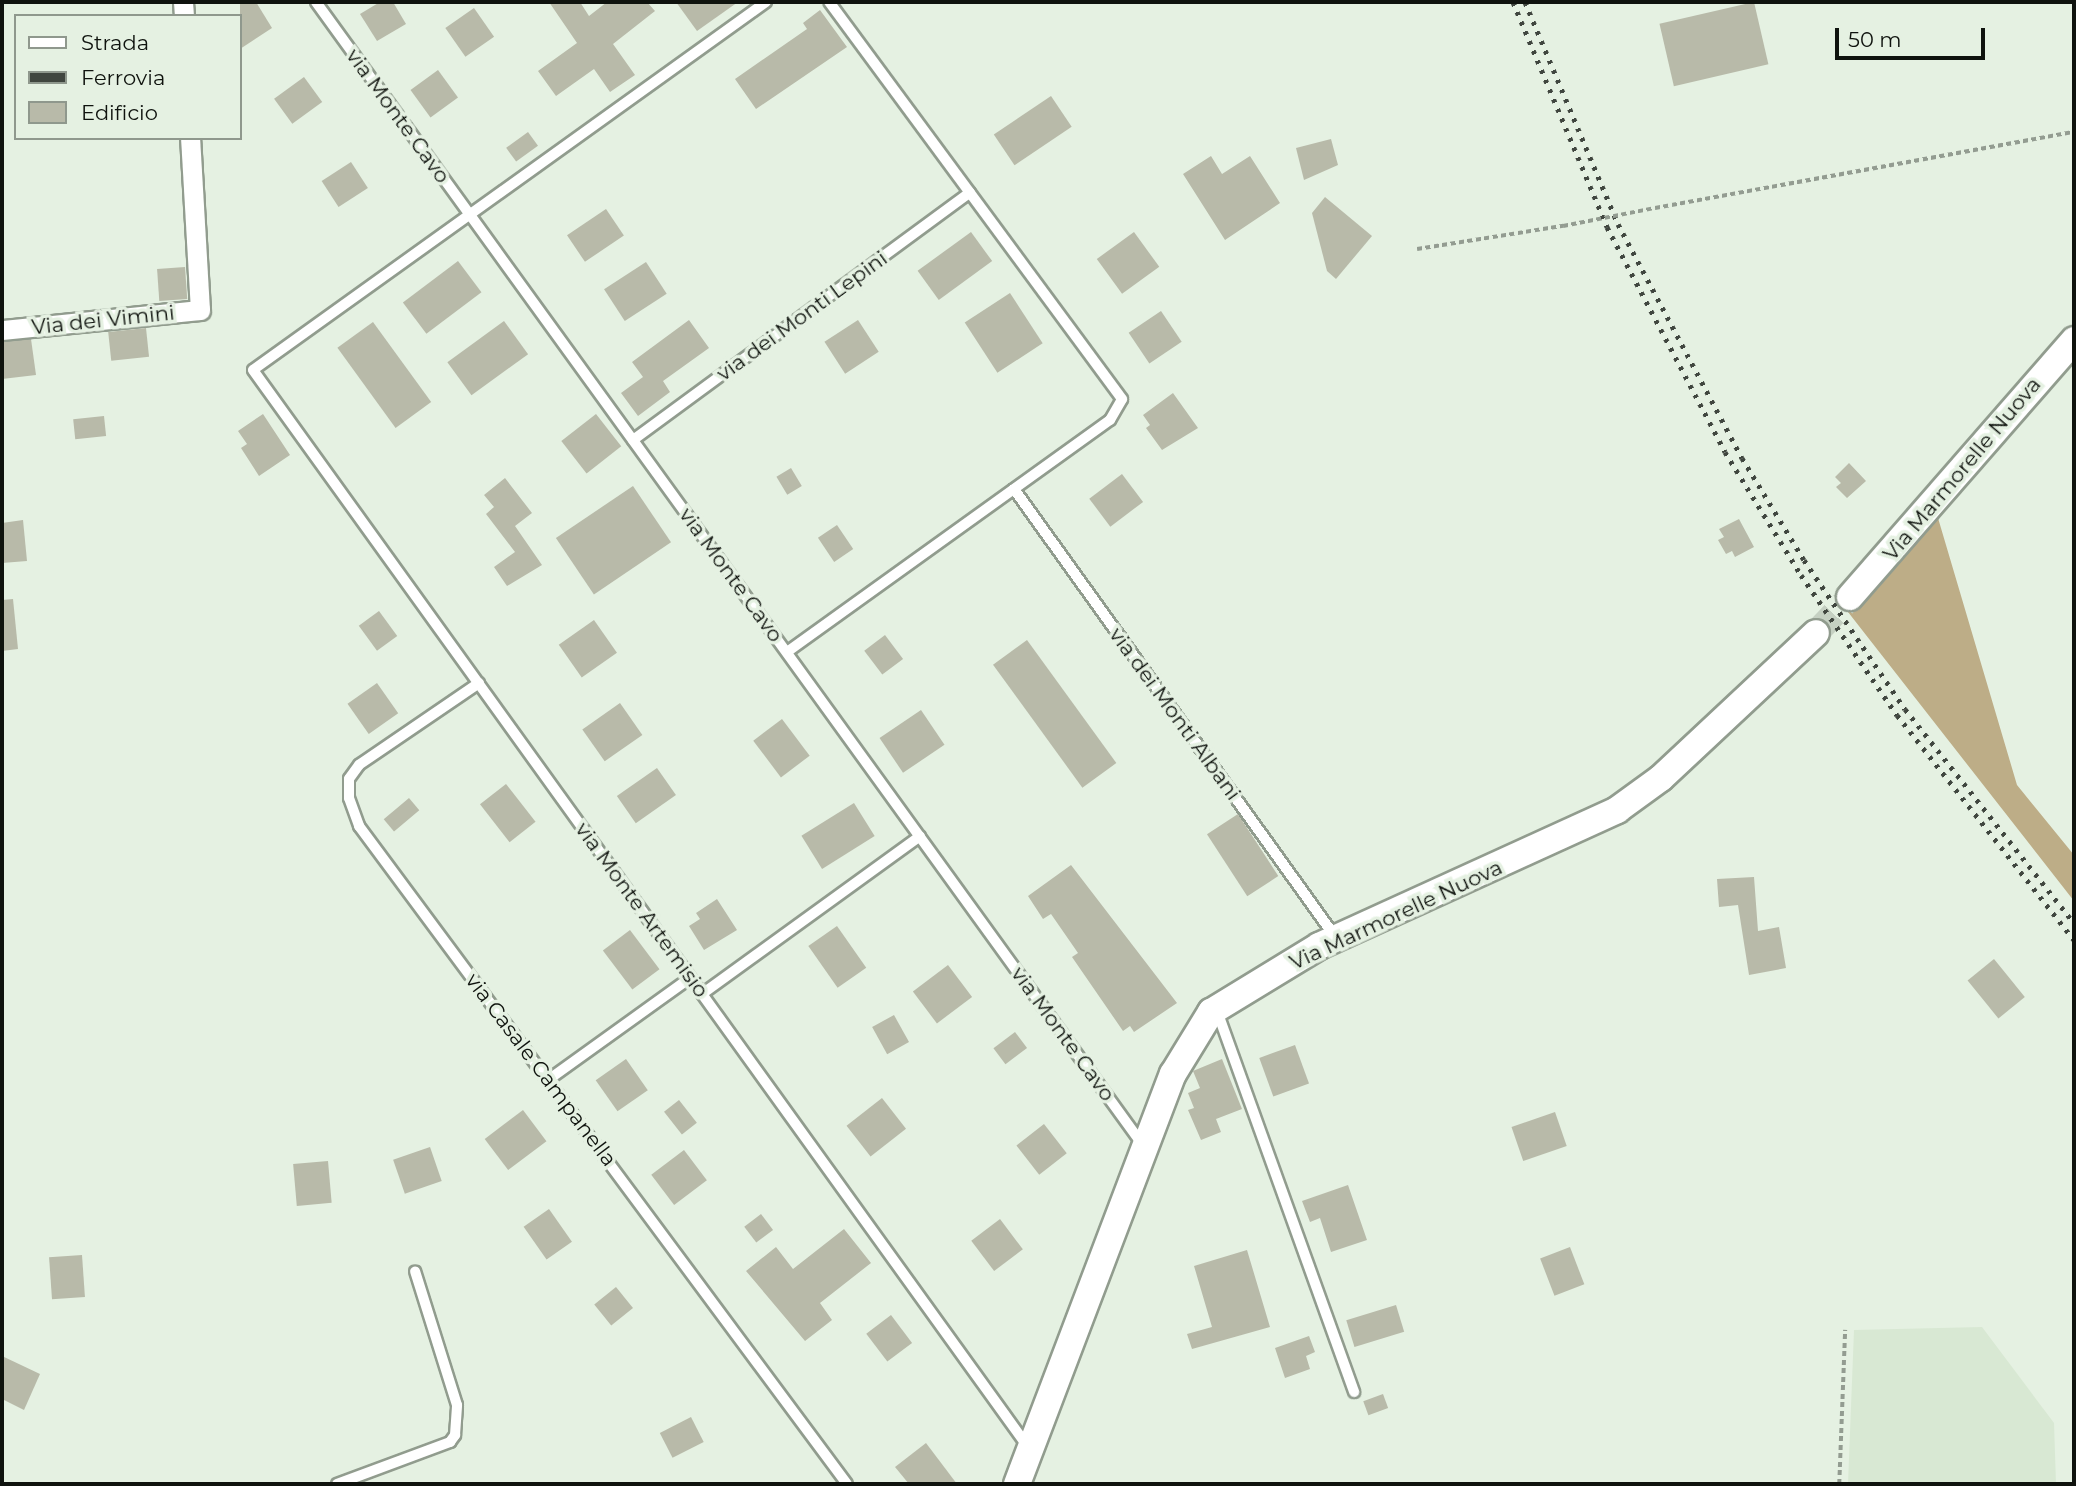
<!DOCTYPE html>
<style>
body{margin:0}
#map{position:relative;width:2076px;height:1486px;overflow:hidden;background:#e5f1e2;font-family:Montserrat,sans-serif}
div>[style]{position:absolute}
.built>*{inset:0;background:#d8e8d3}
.forest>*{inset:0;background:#bdad87}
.building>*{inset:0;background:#b8baa9;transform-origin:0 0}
.secondary-tunnel>*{height:26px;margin-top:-13px;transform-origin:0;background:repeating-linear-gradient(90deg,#c5d0c2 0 26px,transparent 0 39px)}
.path>*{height:3.5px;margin-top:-1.75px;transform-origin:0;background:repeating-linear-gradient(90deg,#939c91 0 5px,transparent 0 8.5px)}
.roads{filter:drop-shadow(2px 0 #919c8e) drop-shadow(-2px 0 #919c8e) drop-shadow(0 2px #919c8e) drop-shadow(0 -2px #919c8e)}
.lane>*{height:10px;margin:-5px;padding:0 5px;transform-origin:5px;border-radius:5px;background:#fff}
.street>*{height:19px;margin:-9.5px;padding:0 9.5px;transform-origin:9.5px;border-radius:9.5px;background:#fff}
.secondary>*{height:26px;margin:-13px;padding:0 13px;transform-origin:13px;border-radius:13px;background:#fff}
.rail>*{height:5px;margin-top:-2.5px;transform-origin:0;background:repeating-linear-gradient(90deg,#40463f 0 3.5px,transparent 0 10.5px)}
.path-bridge>*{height:3.5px;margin-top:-1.75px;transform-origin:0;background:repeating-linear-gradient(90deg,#939c91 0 5px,transparent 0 8.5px)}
span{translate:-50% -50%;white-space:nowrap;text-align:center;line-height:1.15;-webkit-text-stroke:7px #e5f1e2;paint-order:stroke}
.street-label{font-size:21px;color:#0f130e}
.frame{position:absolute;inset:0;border:4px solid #0f130e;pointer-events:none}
.legend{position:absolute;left:14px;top:14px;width:228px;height:126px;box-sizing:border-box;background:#e5f1e2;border:2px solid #8f988d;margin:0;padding:9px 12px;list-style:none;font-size:21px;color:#0f130e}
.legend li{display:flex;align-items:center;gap:14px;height:35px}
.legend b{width:35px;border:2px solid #8f988d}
.scale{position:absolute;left:1835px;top:28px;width:150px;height:32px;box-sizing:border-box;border:4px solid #0f130e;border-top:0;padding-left:9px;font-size:21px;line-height:24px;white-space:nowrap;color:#0f130e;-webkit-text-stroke:5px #e5f1e2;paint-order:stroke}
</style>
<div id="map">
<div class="built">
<i style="clip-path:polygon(1982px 1327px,2054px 1423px,2056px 1484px,1848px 1484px,1854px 1330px)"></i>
</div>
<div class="forest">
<i style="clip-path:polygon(1938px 518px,2017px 785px,2074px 855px,2074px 901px,1848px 612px,1894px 569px)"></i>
</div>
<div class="building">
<i style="clip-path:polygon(240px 2px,256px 2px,272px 28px,240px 49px)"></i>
<i style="clip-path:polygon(380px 2px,393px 2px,406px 24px,377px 41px,360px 14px)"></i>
<i style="clip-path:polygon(549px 2px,580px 2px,589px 16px,607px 2px,647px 2px,655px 11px,613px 44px,635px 75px,610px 92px,594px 69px,556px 96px,538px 71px,577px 43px)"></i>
<i style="clip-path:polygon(676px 2px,738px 2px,697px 31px)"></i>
<i style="left:1754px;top:2px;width:64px;height:97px;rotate:77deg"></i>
<i style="left:474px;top:8px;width:35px;height:35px;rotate:55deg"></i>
<i style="clip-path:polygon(820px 10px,847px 47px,756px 109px,735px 79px,807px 29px,803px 23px)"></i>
<i style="left:438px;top:70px;width:34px;height:34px;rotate:54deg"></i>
<i style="left:304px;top:77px;width:31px;height:37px;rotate:54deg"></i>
<i style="left:1051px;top:96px;width:37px;height:69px;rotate:56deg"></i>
<i style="left:528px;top:132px;width:17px;height:27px;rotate:54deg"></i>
<i style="clip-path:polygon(1331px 139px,1338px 165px,1304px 180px,1296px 148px)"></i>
<i style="clip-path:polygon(1211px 156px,1222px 174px,1250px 156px,1280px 203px,1225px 240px,1183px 174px)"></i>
<i style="left:351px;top:162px;width:31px;height:35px;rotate:57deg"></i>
<i style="clip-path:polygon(1325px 197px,1372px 236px,1336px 279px,1327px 271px,1312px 213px)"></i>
<i style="left:606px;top:209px;width:32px;height:47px;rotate:56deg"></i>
<i style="left:971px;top:232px;width:36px;height:66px;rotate:54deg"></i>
<i style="left:1134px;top:232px;width:43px;height:46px;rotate:54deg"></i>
<i style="left:458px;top:261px;width:39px;height:69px;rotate:53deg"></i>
<i style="left:646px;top:262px;width:38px;height:50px;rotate:57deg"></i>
<i style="left:185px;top:267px;width:32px;height:28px;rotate:86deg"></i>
<i style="left:1010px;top:293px;width:60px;height:54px;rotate:57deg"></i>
<i style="left:1161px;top:311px;width:37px;height:39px;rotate:56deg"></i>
<i style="clip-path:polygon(689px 320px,709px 348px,663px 381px,670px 392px,638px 416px,621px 393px,643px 377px,632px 362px)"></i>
<i style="left:858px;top:320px;width:38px;height:40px;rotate:57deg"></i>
<i style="left:504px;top:321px;width:41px;height:70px;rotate:54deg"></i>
<i style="left:373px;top:322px;width:99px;height:44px;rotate:54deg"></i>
<i style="left:146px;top:328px;width:29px;height:38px;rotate:84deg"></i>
<i style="clip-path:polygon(31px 339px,36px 375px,2px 379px,2px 342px)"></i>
<i style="clip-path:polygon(1173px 393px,1198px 428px,1162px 450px,1146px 428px,1150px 425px,1143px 415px)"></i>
<i style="clip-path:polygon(263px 414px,290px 455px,259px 476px,241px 448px,247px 444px,238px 431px)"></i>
<i style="left:596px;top:414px;width:41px;height:44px;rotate:52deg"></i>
<i style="left:104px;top:416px;width:20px;height:31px;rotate:84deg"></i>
<i style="clip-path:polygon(1849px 463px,1866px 481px,1847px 498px,1836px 487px,1841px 483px,1835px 477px)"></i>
<i style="left:791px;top:468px;width:21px;height:17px;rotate:59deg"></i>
<i style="left:1122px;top:474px;width:35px;height:41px;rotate:53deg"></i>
<i style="clip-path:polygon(505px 478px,532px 513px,515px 526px,542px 565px,507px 586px,494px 567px,515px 552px,486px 514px,494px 507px,484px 495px)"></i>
<i style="left:633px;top:486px;width:68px;height:93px;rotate:56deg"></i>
<i style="clip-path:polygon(1739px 519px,1754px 547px,1735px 557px,1732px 551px,1726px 554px,1718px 540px,1724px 537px,1719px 529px)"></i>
<i style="clip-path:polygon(23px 520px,27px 561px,2px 563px,2px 523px)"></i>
<i style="left:837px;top:525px;width:29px;height:23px;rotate:56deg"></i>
<i style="clip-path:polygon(13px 599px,18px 649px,2px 651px,2px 600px)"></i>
<i style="left:379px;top:611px;width:31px;height:25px;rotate:54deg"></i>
<i style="left:594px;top:620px;width:40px;height:43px;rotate:55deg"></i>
<i style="left:885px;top:635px;width:30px;height:26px;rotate:53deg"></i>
<i style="left:1027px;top:640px;width:152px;height:42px;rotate:54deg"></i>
<i style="left:377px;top:683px;width:37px;height:36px;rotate:55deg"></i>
<i style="left:620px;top:703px;width:39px;height:46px;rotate:55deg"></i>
<i style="left:921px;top:710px;width:42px;height:50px;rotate:56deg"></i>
<i style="left:782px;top:719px;width:46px;height:36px;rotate:53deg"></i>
<i style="left:657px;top:768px;width:33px;height:49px;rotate:55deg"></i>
<i style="left:506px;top:784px;width:48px;height:33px;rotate:52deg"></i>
<i style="left:409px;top:798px;width:16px;height:33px;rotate:50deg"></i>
<i style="left:854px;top:803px;width:39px;height:62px;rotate:58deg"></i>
<i style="left:1238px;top:814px;width:74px;height:37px;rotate:57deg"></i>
<i style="clip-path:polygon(1071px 865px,1177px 1003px,1134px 1032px,1130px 1026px,1123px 1031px,1072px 957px,1078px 953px,1051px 914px,1043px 919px,1028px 896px)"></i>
<i style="clip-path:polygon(1754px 877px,1758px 931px,1779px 927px,1786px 968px,1749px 975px,1738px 905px,1719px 907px,1717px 879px)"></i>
<i style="clip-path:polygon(717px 899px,737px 930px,704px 950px,689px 926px,700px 919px,696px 913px)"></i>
<i style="left:837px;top:926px;width:51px;height:35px;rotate:55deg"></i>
<i style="left:630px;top:930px;width:49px;height:34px;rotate:53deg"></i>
<i style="left:1994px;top:959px;width:49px;height:34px;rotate:51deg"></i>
<i style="left:948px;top:965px;width:40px;height:44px;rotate:53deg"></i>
<i style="left:894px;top:1015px;width:31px;height:25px;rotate:61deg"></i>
<i style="left:1015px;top:1032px;width:20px;height:27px;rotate:53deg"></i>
<i style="left:1295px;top:1045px;width:41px;height:38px;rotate:70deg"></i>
<i style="left:626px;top:1059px;width:38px;height:37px;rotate:55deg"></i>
<i style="clip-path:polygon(1222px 1059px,1242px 1109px,1216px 1119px,1221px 1132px,1201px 1140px,1188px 1110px,1194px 1108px,1188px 1093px,1200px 1088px,1193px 1071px)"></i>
<i style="left:882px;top:1098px;width:39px;height:45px;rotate:52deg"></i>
<i style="left:679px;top:1100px;width:29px;height:19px;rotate:52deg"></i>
<i style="left:523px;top:1110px;width:39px;height:48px;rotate:53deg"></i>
<i style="left:1555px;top:1112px;width:36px;height:46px;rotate:71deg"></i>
<i style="left:1044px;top:1124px;width:37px;height:35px;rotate:52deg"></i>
<i style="left:430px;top:1147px;width:36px;height:39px;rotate:71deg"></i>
<i style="left:684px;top:1150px;width:38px;height:41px;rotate:53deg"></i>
<i style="left:328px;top:1161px;width:42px;height:35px;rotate:85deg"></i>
<i style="clip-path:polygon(1348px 1185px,1367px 1240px,1331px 1252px,1320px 1218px,1310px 1222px,1302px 1201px)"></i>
<i style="left:549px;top:1209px;width:40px;height:31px;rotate:55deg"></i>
<i style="left:761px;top:1214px;width:20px;height:21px;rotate:53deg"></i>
<i style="left:1000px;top:1219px;width:38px;height:36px;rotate:53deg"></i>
<i style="clip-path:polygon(844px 1229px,871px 1263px,820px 1303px,832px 1320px,805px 1341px,746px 1271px,776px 1247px,793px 1269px)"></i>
<i style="left:1570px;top:1247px;width:40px;height:32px;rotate:69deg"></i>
<i style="clip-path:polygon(1247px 1250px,1270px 1327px,1192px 1349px,1187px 1334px,1212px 1327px,1194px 1266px)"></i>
<i style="left:82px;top:1255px;width:42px;height:33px;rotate:86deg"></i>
<i style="left:616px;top:1287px;width:27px;height:28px;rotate:51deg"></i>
<i style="left:1396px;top:1305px;width:28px;height:52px;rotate:73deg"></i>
<i style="left:891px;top:1315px;width:35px;height:31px;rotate:53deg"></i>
<i style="clip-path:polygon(1309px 1336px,1315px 1352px,1306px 1356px,1310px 1369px,1285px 1378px,1275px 1348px)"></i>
<i style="clip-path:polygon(2px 1356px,40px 1374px,24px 1410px,2px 1399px)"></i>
<i style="left:1383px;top:1394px;width:15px;height:21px;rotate:70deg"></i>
<i style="left:691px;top:1417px;width:28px;height:35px;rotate:63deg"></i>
<i style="clip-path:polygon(926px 1443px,957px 1484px,909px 1484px,895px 1467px)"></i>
</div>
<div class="secondary-tunnel">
<i style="left:1816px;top:633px;width:50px;rotate:-46.6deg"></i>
</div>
<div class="path">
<i style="left:1655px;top:208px;width:426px;rotate:-10.3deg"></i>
<i style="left:1417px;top:249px;width:148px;rotate:-9deg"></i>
<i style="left:1839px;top:1484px;width:154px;rotate:-87.8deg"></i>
</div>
<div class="roads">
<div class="lane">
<i style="left:316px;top:2px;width:1409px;rotate:54.12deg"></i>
<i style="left:766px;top:2px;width:631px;rotate:144.35deg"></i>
<i style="left:253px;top:370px;width:1327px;rotate:54.26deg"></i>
<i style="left:633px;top:440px;width:418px;rotate:-36.3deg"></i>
<i style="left:1014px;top:489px;width:553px;rotate:54.35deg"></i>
<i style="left:787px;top:652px;width:398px;rotate:-35.7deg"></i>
<i style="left:1110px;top:420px;width:24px;rotate:-60deg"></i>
<i style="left:1122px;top:399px;width:493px;rotate:-126.4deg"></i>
<i style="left:479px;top:683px;width:145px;rotate:145.7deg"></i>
<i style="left:359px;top:765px;width:17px;rotate:126deg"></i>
<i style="left:349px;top:779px;width:19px;rotate:90deg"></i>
<i style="left:349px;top:798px;width:30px;rotate:70deg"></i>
<i style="left:359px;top:826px;width:819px;rotate:53.44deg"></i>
<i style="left:702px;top:994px;width:269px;rotate:-35.9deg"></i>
<i style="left:1217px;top:1011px;width:405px;rotate:70.2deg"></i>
<i style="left:548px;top:1080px;width:175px;rotate:-35.7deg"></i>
<i style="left:337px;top:1484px;width:121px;rotate:-20.4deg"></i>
<i style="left:450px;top:1442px;width:9px;rotate:-54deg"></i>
<i style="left:455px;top:1435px;width:30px;rotate:-86deg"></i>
<i style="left:457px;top:1405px;width:140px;rotate:-107.4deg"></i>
</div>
<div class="street">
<i style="left:183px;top:2px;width:14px;rotate:86deg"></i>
<i style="left:2px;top:330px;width:199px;rotate:-5.8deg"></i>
<i style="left:200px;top:310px;width:172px;rotate:-93.3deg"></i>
</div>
<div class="secondary">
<i style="left:1850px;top:597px;width:341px;rotate:-48.9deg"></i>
<i style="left:1017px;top:1484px;width:439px;rotate:-69.2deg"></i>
<i style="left:1173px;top:1074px;width:73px;rotate:-58.5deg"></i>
<i style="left:1211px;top:1012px;width:127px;rotate:-31.4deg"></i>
<i style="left:1319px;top:946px;width:328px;rotate:-24.5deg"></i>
<i style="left:1617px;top:810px;width:54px;rotate:-36deg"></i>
<i style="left:1661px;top:778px;width:212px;rotate:-43.1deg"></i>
</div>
</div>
<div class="rail">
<i style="left:1513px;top:2px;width:244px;rotate:67.3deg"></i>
<i style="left:1607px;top:227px;width:254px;rotate:62.3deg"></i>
<i style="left:1725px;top:452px;width:145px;rotate:58.3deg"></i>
<i style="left:1801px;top:575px;width:170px;rotate:55.6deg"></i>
<i style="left:1897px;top:715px;width:286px;rotate:51.8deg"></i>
<i style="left:1525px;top:2px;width:241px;rotate:67.3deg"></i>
<i style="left:1618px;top:224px;width:265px;rotate:62.1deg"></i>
<i style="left:1742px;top:458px;width:119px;rotate:58.7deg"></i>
<i style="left:1804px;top:560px;width:180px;rotate:55.9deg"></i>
<i style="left:1905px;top:709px;width:273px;rotate:51.7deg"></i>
</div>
<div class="path-bridge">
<i style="left:1563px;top:226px;width:94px;rotate:-11.1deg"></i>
</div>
<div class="street-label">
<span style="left:398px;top:116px;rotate:54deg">via Monte Cavo</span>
<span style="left:802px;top:316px;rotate:-36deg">via dei Monti Lepini</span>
<span style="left:103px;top:320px;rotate:-6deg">Via dei Vimini</span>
<span style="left:1962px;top:469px;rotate:-50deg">Via Marmorelle Nuova</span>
<span style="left:731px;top:575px;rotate:54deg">via Monte Cavo</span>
<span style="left:1175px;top:714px;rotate:54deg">via dei Monti Albani</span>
<span style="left:642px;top:910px;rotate:54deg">via Monte Artemisio</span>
<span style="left:1396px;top:915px;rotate:-25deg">Via Marmorelle Nuova</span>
<span style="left:1063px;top:1034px;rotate:54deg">via Monte Cavo</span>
<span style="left:541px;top:1070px;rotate:53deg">via Casale Campanella</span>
</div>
<div class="frame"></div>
<ul class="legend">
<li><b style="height:9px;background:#fff"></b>Strada</li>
<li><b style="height:9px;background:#40463f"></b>Ferrovia</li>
<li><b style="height:19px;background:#b8baa9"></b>Edificio</li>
</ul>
<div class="scale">50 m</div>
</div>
